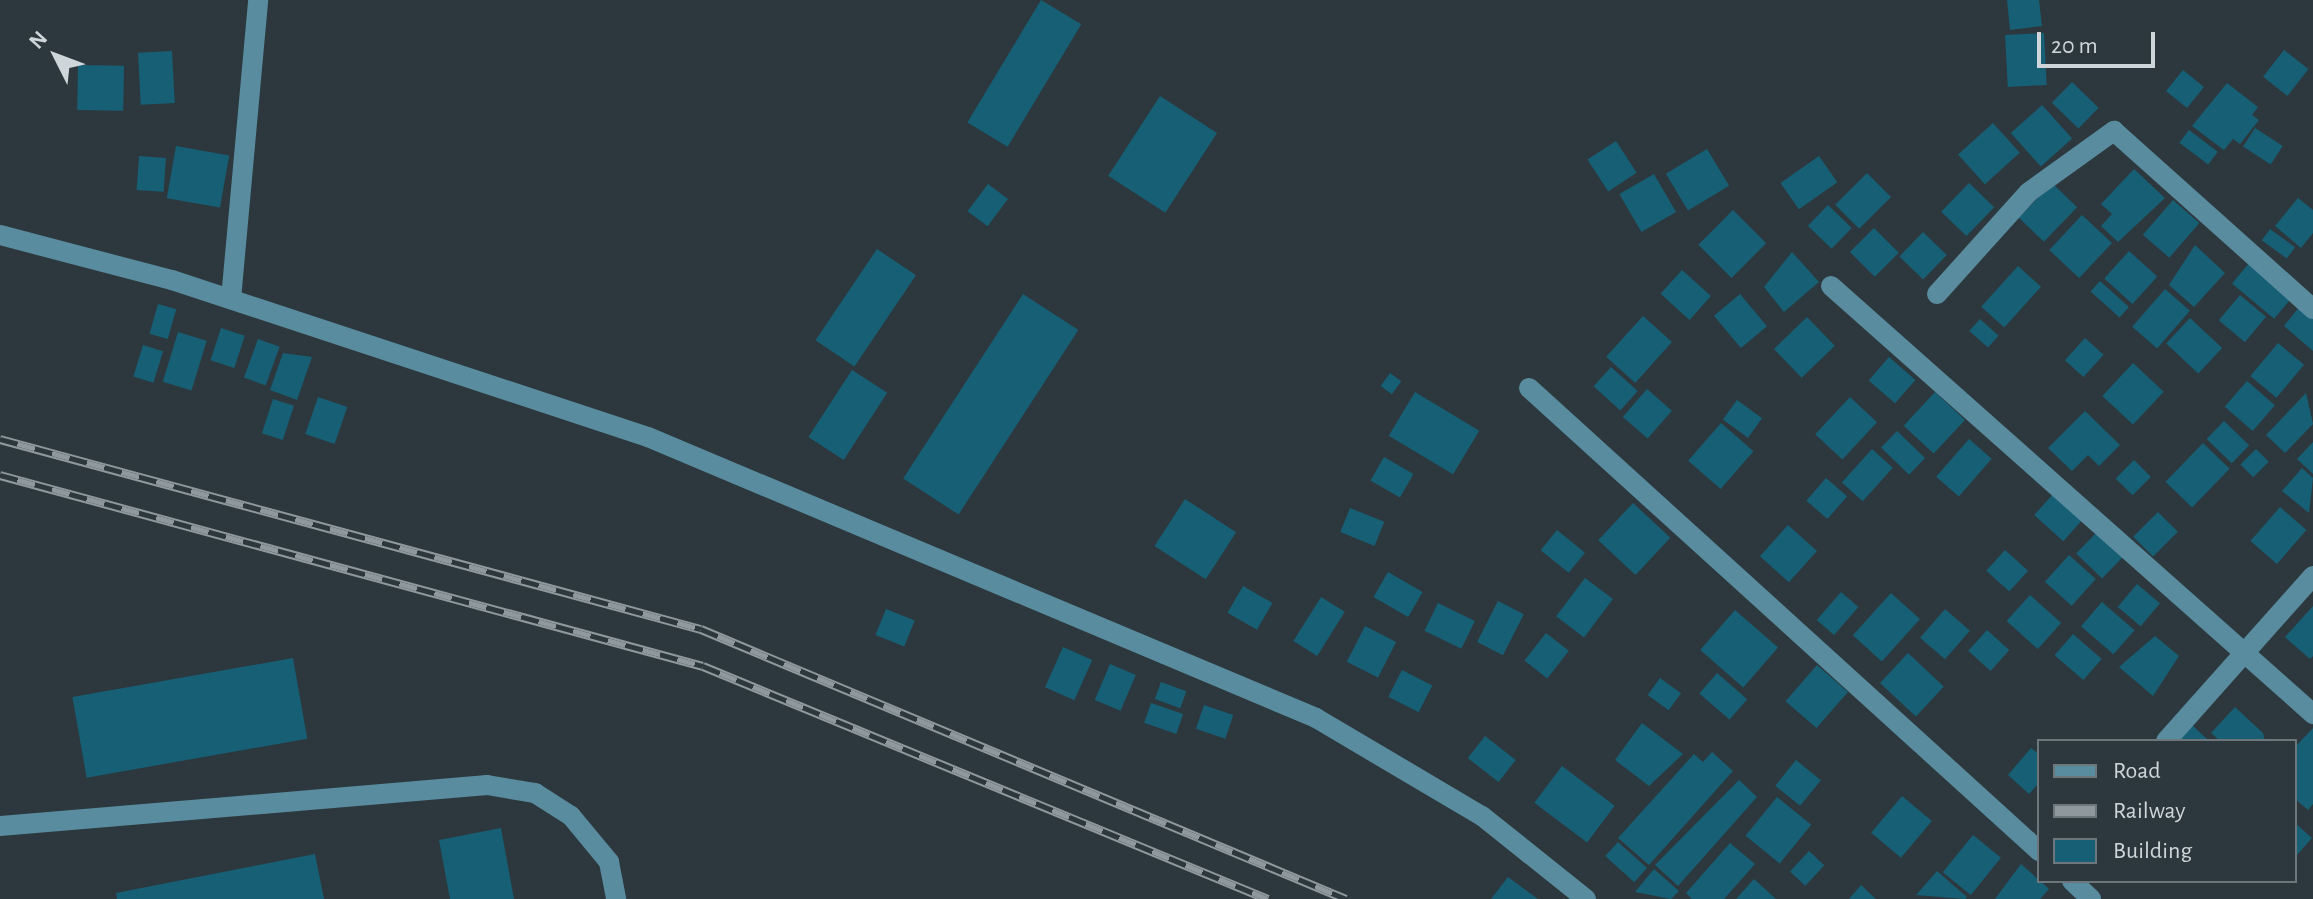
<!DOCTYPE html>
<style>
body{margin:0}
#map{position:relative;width:2313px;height:899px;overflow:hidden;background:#2c383d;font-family:"Alegreya Sans",sans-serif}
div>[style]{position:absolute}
.building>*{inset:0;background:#175f75;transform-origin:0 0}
.minor>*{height:20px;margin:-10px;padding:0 10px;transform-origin:10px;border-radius:10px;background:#598c9e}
.rail>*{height:9px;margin-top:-4.5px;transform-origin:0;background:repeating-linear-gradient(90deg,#2c383d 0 18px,#8f989c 0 36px);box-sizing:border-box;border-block:2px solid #8f989c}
span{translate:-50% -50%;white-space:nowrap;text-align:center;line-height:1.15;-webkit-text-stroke:6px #2c383d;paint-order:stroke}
.legend{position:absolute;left:2037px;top:739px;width:260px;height:144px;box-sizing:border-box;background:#2c383d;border:2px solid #6d777b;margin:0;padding:10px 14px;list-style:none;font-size:24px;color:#ced6d9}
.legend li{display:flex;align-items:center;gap:16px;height:40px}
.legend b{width:40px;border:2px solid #6d777b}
.north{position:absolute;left:16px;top:16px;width:80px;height:80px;-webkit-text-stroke:6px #2c383d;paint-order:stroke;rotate:312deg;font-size:22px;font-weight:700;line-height:32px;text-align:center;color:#ced6d9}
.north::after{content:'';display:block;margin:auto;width:28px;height:36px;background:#ced6d9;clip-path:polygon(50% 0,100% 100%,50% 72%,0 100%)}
.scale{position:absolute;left:2037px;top:32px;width:118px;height:36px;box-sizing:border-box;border:4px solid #ced6d9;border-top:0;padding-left:10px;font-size:24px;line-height:28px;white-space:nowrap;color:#ced6d9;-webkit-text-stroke:6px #2c383d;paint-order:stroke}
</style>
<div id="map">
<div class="building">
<i style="left:1041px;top:0;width:47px;height:143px;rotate:31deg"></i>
<i style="clip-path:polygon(2007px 0,2039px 0,2042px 26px,2010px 30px)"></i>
<i style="left:2044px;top:33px;width:52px;height:39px;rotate:87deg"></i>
<i style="left:2284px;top:50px;width:31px;height:34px;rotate:38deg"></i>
<i style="left:172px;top:51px;width:52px;height:34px;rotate:87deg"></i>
<i style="left:78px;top:65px;width:46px;height:45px;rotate:1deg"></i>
<i style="left:2183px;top:70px;width:27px;height:27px;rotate:39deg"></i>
<i style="left:2072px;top:82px;width:37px;height:29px;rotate:44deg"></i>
<i style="clip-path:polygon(2227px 83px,2258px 107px,2252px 115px,2259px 120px,2240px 144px,2233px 139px,2224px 150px,2192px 126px)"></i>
<i style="left:1160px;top:96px;width:68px;height:95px;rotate:33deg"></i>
<i style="left:2042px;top:105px;width:45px;height:42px;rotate:48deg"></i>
<i style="left:1993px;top:123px;width:40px;height:47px;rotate:48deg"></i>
<i style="left:2255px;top:128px;width:33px;height:22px;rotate:33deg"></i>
<i style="left:2189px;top:130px;width:36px;height:16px;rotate:37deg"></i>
<i style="left:1616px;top:141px;width:38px;height:34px;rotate:57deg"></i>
<i style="left:176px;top:146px;width:54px;height:53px;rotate:10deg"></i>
<i style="left:1707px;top:149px;width:43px;height:48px;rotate:59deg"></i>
<i style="left:139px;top:156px;width:27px;height:34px;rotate:4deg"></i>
<i style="left:1819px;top:156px;width:32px;height:47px;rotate:55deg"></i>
<i style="clip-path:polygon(2134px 169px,2165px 198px,2118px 242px,2101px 226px,2112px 214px,2101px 204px)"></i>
<i style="left:1867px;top:173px;width:34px;height:45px;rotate:45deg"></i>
<i style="left:1654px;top:174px;width:44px;height:40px;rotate:60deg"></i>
<i style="left:1969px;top:183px;width:35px;height:40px;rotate:44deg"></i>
<i style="left:2052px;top:183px;width:35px;height:48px;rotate:44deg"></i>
<i style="left:988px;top:184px;width:25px;height:34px;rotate:37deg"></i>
<i style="clip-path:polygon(2298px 198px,2313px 210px,2313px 233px,2301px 248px,2275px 226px)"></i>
<i style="left:2173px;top:200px;width:35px;height:46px;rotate:41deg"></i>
<i style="left:1828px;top:205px;width:33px;height:29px;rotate:44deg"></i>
<i style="left:1733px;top:210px;width:47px;height:49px;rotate:45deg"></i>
<i style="left:2082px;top:215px;width:41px;height:48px;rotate:43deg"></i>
<i style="left:1874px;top:228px;width:35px;height:34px;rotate:45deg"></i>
<i style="left:2270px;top:229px;width:31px;height:14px;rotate:36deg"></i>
<i style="left:1923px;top:232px;width:33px;height:34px;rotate:44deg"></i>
<i style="clip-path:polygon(2195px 245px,2225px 273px,2194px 307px,2169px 285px)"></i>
<i style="left:877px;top:249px;width:47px;height:110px;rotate:34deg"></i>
<i style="left:2129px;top:251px;width:38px;height:37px;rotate:42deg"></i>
<i style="clip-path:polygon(1792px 252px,1819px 282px,1784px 312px,1764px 287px)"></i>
<i style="left:2250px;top:262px;width:55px;height:28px;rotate:40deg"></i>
<i style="left:2018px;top:266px;width:31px;height:55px;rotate:42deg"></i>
<i style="left:1682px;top:270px;width:39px;height:32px;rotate:42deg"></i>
<i style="left:2100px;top:281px;width:39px;height:14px;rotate:42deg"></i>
<i style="left:2165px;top:289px;width:33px;height:50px;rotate:41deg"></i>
<i style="left:1023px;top:294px;width:66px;height:220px;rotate:33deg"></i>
<i style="left:1740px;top:294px;width:42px;height:34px;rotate:50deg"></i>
<i style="left:2240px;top:295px;width:34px;height:33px;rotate:40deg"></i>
<i style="left:158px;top:304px;width:19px;height:31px;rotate:16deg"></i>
<i style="clip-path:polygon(2300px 306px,2313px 317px,2313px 351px,2284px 326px)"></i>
<i style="left:1643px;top:316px;width:39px;height:55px;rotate:42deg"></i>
<i style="left:1807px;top:317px;width:40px;height:46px;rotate:46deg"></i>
<i style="left:2190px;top:318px;width:44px;height:35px;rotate:43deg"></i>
<i style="left:1980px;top:319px;width:25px;height:16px;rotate:42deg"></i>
<i style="left:221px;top:328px;width:25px;height:34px;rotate:18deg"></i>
<i style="left:178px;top:332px;width:30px;height:52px;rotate:17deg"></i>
<i style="left:2085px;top:338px;width:25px;height:30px;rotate:42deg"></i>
<i style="left:258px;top:339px;width:23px;height:41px;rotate:20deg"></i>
<i style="left:2278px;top:343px;width:34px;height:43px;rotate:40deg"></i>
<i style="left:143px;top:345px;width:21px;height:33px;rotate:17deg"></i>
<i style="clip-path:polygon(283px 353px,312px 357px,297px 400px,270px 390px)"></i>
<i style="left:1889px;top:357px;width:35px;height:31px;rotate:41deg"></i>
<i style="left:2133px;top:363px;width:42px;height:45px;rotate:43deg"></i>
<i style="left:1611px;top:367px;width:36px;height:26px;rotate:42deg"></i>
<i style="left:852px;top:370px;width:42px;height:80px;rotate:33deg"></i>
<i style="left:1390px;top:373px;width:14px;height:16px;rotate:36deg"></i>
<i style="left:2247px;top:381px;width:37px;height:34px;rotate:41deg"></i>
<i style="left:1647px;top:389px;width:33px;height:37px;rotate:41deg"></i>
<i style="left:1415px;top:392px;width:75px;height:51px;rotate:31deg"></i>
<i style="left:1935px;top:392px;width:41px;height:46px;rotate:43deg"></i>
<i style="clip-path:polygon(2306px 393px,2313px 424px,2285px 453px,2266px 435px)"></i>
<i style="left:318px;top:397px;width:31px;height:39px;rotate:19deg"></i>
<i style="left:1850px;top:397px;width:37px;height:51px;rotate:43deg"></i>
<i style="left:273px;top:399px;width:22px;height:36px;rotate:18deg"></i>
<i style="left:1737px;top:400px;width:31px;height:24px;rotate:36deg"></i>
<i style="clip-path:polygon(2085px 411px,2120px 445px,2099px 466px,2088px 455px,2072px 471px,2048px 448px)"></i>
<i style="left:2224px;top:421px;width:35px;height:25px;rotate:44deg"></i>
<i style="left:1721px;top:423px;width:43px;height:50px;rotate:41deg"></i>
<i style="left:1897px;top:431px;width:39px;height:23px;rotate:44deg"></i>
<i style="left:1969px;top:439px;width:30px;height:50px;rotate:41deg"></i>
<i style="clip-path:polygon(2313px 442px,2313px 474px,2297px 459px)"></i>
<i style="left:2203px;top:443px;width:37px;height:54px;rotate:44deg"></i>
<i style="left:1872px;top:449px;width:28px;height:45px;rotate:42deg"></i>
<i style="left:2256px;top:449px;width:18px;height:22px;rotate:45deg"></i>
<i style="left:1384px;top:457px;width:34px;height:27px;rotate:30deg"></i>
<i style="left:2134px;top:460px;width:24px;height:26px;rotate:45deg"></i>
<i style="clip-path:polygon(2302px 468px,2313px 478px,2309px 513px,2282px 491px)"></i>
<i style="left:1826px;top:478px;width:28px;height:30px;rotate:41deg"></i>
<i style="left:2055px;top:492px;width:39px;height:31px;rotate:42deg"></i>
<i style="left:1185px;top:499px;width:61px;height:56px;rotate:33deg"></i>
<i style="left:1633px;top:503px;width:51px;height:51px;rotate:43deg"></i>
<i style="left:2280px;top:507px;width:35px;height:45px;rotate:41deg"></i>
<i style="left:1350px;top:508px;width:37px;height:26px;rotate:22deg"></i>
<i style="left:2158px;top:512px;width:28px;height:35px;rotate:45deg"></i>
<i style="left:1788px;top:525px;width:39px;height:42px;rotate:42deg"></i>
<i style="left:1557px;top:530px;width:36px;height:26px;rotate:39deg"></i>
<i style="left:2097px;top:532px;width:36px;height:30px;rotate:44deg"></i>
<i style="left:2005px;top:550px;width:31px;height:28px;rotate:42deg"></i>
<i style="left:2069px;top:555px;width:36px;height:36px;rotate:42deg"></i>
<i style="left:1388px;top:572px;width:40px;height:29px;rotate:30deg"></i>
<i style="left:1585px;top:578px;width:35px;height:48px;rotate:37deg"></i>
<i style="left:2137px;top:584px;width:30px;height:30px;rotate:40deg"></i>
<i style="left:1243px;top:586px;width:34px;height:31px;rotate:30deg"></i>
<i style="left:1841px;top:592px;width:23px;height:37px;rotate:41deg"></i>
<i style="left:1891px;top:593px;width:39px;height:57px;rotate:42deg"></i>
<i style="left:2030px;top:595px;width:42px;height:35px;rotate:42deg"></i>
<i style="left:1321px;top:597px;width:28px;height:52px;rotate:32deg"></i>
<i style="left:1498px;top:601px;width:29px;height:46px;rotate:27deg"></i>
<i style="left:2102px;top:602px;width:43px;height:32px;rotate:41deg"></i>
<i style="left:1438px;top:603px;width:41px;height:31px;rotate:26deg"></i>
<i style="clip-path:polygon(2313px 606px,2313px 656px,2310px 659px,2285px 637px)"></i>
<i style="left:886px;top:609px;width:31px;height:28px;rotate:22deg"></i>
<i style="left:1945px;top:609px;width:33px;height:38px;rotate:41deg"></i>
<i style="left:1735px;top:610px;width:57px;height:53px;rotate:41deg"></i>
<i style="left:1365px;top:626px;width:35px;height:40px;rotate:27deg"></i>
<i style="left:1987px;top:630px;width:30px;height:28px;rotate:42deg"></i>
<i style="left:1546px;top:633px;width:29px;height:35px;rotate:38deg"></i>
<i style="left:2073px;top:634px;width:38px;height:28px;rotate:41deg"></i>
<i style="clip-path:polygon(2155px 636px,2179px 656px,2153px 696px,2119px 667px)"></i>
<i style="left:1063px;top:647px;width:32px;height:44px;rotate:24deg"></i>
<i style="left:1908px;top:653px;width:49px;height:41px;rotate:43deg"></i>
<i style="left:293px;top:658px;width:82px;height:224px;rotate:80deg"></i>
<i style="left:1110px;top:664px;width:28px;height:39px;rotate:23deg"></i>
<i style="left:1817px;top:665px;width:41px;height:48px;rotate:41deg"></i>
<i style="left:1402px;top:670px;width:34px;height:30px;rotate:27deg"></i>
<i style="left:1717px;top:673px;width:40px;height:27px;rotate:41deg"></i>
<i style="left:1660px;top:678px;width:26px;height:21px;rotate:36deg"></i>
<i style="left:1161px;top:682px;width:27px;height:18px;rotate:20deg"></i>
<i style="left:1151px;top:703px;width:34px;height:21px;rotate:19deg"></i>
<i style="left:1204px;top:705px;width:31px;height:25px;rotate:19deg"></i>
<i style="clip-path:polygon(2235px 707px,2263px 733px,2265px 741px,2220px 741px,2211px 733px)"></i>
<i style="clip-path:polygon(1642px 723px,1683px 754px,1649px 786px,1615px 760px)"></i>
<i style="clip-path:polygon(2190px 723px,2209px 741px,2174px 741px)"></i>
<i style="clip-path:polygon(2313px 728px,2313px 804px,2308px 810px,2295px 799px,2295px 747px)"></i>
<i style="left:1485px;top:736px;width:39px;height:28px;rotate:38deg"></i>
<i style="clip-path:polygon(2031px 748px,2039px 754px,2039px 783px,2029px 794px,2008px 775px)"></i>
<i style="clip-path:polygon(1712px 752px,1733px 771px,1649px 865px,1618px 838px,1694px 754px,1703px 762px)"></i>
<i style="left:1796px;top:760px;width:32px;height:33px;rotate:39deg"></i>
<i style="left:1562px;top:766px;width:66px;height:46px;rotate:37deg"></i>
<i style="clip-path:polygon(1739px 780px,1757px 797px,1678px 886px,1655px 865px)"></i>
<i style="left:1902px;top:796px;width:39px;height:48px;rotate:40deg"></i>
<i style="left:1777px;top:797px;width:44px;height:50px;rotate:39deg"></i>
<i style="clip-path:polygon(2295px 823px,2312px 838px,2295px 857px)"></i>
<i style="clip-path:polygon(501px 828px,514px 899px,450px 899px,439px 840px)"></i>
<i style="left:1973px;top:835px;width:36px;height:48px;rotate:39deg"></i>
<i style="left:1618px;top:842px;width:39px;height:19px;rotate:42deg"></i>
<i style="clip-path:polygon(1730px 843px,1755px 864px,1724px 899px,1692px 899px,1686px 893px)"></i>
<i style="left:1809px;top:851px;width:21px;height:28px;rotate:43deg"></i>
<i style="clip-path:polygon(315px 854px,324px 899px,117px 899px,116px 893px)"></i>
<i style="clip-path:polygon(2021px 864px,2049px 889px,2040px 899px,1995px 899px)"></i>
<i style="clip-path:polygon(1654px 869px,1679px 891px,1671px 899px,1635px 892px)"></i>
<i style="clip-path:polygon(1937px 871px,1967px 897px,1965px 899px,1916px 895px)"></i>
<i style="clip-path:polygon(1508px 877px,1538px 899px,1491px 899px)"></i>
<i style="clip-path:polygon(1754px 879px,1776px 899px,1736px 899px)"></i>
<i style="clip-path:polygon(1861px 885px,1876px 899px,1849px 899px)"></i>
</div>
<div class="minor">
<i style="left:0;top:235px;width:178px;rotate:14.7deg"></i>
<i style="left:172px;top:280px;width:501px;rotate:18.25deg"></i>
<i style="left:648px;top:437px;width:725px;rotate:22.81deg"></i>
<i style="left:1316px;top:718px;width:193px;rotate:30.6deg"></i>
<i style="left:1482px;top:816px;width:133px;rotate:38.6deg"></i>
<i style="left:1831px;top:286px;width:645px;rotate:41.6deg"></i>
<i style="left:1937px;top:294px;width:137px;rotate:-48deg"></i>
<i style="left:2029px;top:192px;width:105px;rotate:-35.7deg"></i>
<i style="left:2114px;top:131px;width:267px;rotate:41.8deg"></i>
<i style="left:231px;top:299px;width:300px;rotate:-84.8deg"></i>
<i style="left:1529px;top:388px;width:689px;rotate:42.23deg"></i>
<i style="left:2166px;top:741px;width:221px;rotate:-48.3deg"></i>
<i style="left:0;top:826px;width:489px;rotate:-4.8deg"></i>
<i style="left:487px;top:785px;width:49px;rotate:9.5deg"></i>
<i style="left:535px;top:793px;width:43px;rotate:32.6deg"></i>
<i style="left:571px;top:816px;width:60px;rotate:50.4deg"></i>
<i style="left:609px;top:862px;width:38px;rotate:79deg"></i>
<i style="left:2072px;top:881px;width:26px;rotate:43deg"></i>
</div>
<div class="rail">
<i style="left:0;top:439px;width:726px;rotate:15.17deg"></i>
<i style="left:701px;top:629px;width:699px;rotate:22.71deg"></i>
<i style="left:0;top:475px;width:728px;rotate:15.2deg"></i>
<i style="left:703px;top:666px;width:611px;rotate:22.41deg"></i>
</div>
<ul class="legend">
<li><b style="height:10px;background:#598c9e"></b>Road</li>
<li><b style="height:10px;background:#8f989c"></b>Railway</li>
<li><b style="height:22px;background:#175f75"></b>Building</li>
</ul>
<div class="north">N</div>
<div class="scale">20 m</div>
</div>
